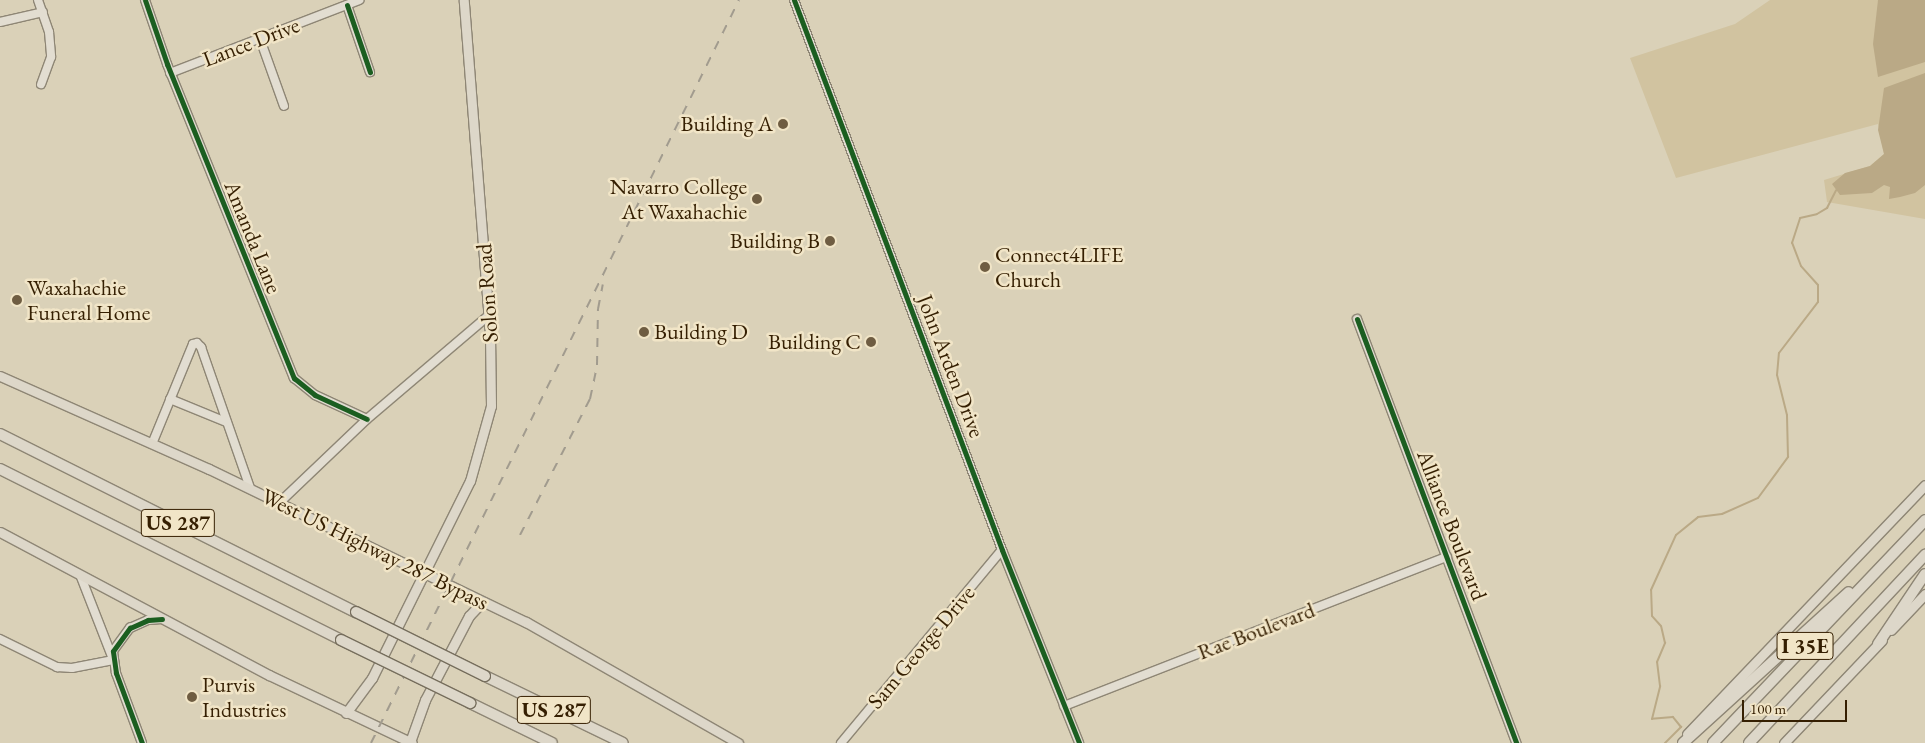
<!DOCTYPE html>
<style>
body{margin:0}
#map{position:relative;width:1925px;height:743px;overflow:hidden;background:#dad1b8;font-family:"EB Garamond",serif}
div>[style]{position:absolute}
.green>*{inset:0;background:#d1c3a0}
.water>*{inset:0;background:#baa986}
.stream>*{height:2px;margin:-1px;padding:0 1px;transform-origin:1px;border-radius:1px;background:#baa986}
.roads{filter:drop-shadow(1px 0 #8e8675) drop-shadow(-1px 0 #8e8675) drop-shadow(0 1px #8e8675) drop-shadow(0 -1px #8e8675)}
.minor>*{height:8px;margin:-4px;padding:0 4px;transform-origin:4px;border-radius:4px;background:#e2ddd1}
.major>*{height:9px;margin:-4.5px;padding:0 4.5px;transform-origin:4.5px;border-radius:4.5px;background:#ddd7c9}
.highway>*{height:10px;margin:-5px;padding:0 5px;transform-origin:5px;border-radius:5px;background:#ddd7c9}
.rail>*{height:2px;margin-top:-1px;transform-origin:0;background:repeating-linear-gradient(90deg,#a19b8e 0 9px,transparent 0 18px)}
.bridges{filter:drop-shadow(1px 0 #766e5d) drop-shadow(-1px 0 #766e5d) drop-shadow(0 1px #766e5d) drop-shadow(0 -1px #766e5d)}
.highway-bridge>*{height:10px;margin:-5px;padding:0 5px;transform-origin:5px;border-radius:5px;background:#ddd7c9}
.cycleway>*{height:5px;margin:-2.5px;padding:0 2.5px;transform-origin:2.5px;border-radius:2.5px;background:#1b5e20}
.dots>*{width:14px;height:14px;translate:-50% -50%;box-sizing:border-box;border:2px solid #f1e5c7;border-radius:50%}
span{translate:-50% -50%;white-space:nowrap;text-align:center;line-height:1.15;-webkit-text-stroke:5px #f1e5c7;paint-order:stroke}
.shield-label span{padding:1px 4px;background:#f1e5c7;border:1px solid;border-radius:4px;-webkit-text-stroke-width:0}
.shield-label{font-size:21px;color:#351f02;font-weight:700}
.street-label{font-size:22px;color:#351f02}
.poi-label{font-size:22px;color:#351f02}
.right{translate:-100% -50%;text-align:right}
.left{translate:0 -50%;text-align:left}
.scale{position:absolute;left:1742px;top:700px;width:105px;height:22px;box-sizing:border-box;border:2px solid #351f02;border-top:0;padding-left:6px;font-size:15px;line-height:18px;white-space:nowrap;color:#351f02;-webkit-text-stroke:4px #f1e5c7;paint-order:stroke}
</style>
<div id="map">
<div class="green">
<i style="clip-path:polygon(1770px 0,1925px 0,1925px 219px,1827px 202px,1824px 180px,1870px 166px,1884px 154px,1878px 124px,1676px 178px,1630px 58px,1735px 24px)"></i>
</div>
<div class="water">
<i style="clip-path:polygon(1878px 0,1925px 0,1925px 62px,1878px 77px,1873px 44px)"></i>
<i style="clip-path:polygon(1925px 73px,1925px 185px,1915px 193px,1900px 197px,1889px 199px,1890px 187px,1884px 185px,1872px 193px,1840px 195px,1832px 184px,1845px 173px,1870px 166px,1884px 154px,1878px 130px,1884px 88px)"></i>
</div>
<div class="stream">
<i style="left:1665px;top:743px;width:23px;rotate:-45deg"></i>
<i style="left:1681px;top:727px;width:13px;rotate:-129deg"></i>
<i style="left:1673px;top:717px;width:21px;rotate:175deg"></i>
<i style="left:1652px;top:719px;width:34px;rotate:-76deg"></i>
<i style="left:1660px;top:686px;width:24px;rotate:-97deg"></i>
<i style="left:1657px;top:662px;width:21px;rotate:-67deg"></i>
<i style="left:1665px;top:643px;width:17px;rotate:-103deg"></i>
<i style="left:1661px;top:626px;width:13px;rotate:-132deg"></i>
<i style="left:1652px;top:616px;width:26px;rotate:-92deg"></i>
<i style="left:1651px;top:590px;width:60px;rotate:-65.6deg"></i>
<i style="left:1676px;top:535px;width:28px;rotate:-39deg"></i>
<i style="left:1698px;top:517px;width:24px;rotate:-7deg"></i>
<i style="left:1722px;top:514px;width:39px;rotate:-24deg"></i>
<i style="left:1758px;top:498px;width:51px;rotate:-53.8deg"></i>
<i style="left:1788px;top:457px;width:42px;rotate:-91.4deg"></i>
<i style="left:1787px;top:415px;width:41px;rotate:-104deg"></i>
<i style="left:1777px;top:375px;width:22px;rotate:-85deg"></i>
<i style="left:1779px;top:353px;width:64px;rotate:-52.6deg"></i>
<i style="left:1818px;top:302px;width:17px;rotate:-90deg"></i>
<i style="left:1818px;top:285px;width:25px;rotate:-132deg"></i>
<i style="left:1801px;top:266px;width:25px;rotate:-111deg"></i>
<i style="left:1792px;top:243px;width:26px;rotate:-72deg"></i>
<i style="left:1800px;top:218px;width:17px;rotate:-13deg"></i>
<i style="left:1817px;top:214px;width:12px;rotate:-31deg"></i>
<i style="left:1827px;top:208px;width:20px;rotate:-63deg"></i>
</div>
<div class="roads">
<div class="minor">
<i style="left:38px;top:0;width:34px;rotate:71deg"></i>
<i style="left:49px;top:32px;width:25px;rotate:85deg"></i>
<i style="left:51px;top:57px;width:29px;rotate:110deg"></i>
<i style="left:145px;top:0;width:68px;rotate:71deg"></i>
<i style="left:167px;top:64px;width:339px;rotate:68deg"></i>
<i style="left:294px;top:378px;width:27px;rotate:39deg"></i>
<i style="left:315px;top:395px;width:57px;rotate:24.8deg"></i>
<i style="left:794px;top:0;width:588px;rotate:69.28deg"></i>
<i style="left:1002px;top:550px;width:208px;rotate:68.2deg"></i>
<i style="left:347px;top:5px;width:71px;rotate:71.1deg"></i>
<i style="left:0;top:22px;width:44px;rotate:-13.1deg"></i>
<i style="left:260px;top:39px;width:71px;rotate:70.3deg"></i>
<i style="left:170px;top:73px;width:203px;rotate:-21.1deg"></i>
<i style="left:1357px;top:319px;width:453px;rotate:69.4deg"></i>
<i style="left:170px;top:399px;width:61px;rotate:22.3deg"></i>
<i style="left:152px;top:444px;width:108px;rotate:-67.7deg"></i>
<i style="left:193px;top:344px;width:4px;rotate:-14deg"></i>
<i style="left:197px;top:343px;width:6px;rotate:45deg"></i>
<i style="left:201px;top:347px;width:149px;rotate:70.8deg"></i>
<i style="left:278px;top:504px;width:123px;rotate:-43.7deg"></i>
<i style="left:367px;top:419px;width:159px;rotate:-40.4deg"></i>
<i style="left:81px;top:577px;width:88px;rotate:68.7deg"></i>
<i style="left:0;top:639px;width:64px;rotate:26.2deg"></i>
<i style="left:57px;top:667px;width:15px;rotate:4deg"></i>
<i style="left:72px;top:668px;width:42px;rotate:-11deg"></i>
<i style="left:1064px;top:706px;width:411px;rotate:-21.3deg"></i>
<i style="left:142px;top:743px;width:75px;rotate:-110.4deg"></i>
<i style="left:116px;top:673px;width:22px;rotate:-98deg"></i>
<i style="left:113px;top:651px;width:29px;rotate:-54deg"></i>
<i style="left:130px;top:628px;width:20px;rotate:-24deg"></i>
<i style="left:148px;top:620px;width:14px;rotate:-4deg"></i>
<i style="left:841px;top:743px;width:251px;rotate:-50.2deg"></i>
</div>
<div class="major">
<i style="left:0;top:376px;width:229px;rotate:24deg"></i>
<i style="left:209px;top:469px;width:352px;rotate:25.8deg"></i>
<i style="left:526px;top:622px;width:244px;rotate:29.7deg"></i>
<i style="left:0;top:532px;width:305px;rotate:28deg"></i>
<i style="left:269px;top:675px;width:158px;rotate:25.4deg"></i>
<i style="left:1891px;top:630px;width:50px;rotate:-46.6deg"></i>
<i style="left:346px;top:713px;width:44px;rotate:-53.4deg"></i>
<i style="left:372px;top:678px;width:220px;rotate:-63.6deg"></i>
<i style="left:470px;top:481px;width:78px;rotate:-74.4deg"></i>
<i style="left:491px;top:406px;width:72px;rotate:-90.8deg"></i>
<i style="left:490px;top:334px;width:335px;rotate:-94.5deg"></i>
<i style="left:1687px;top:734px;width:344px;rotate:-46.3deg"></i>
<i style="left:410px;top:742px;width:45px;rotate:-70.3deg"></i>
<i style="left:425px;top:700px;width:95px;rotate:-62.4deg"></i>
<i style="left:469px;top:616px;width:19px;rotate:-47deg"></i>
<i style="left:1784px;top:743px;width:142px;rotate:-46.4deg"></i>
</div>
<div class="highway">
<i style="left:0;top:434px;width:398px;rotate:26.6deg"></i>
<i style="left:0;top:469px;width:381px;rotate:26.6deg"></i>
<i style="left:1878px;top:644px;width:84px;rotate:-56.1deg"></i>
<i style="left:485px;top:676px;width:153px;rotate:25.9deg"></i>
<i style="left:470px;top:703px;width:91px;rotate:26deg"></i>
<i style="left:1683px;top:743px;width:224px;rotate:-42.3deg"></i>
<i style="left:1713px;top:743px;width:308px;rotate:-46.4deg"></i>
<i style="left:1749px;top:743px;width:258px;rotate:-46.9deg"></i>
</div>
</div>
<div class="rail">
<i style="left:520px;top:535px;width:153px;rotate:-62.8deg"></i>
<i style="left:590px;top:399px;width:35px;rotate:-78deg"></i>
<i style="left:597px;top:365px;width:56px;rotate:-89deg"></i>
<i style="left:598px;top:309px;width:25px;rotate:-79deg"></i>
<i style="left:371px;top:743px;width:829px;rotate:-63.65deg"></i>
</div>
<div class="bridges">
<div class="highway-bridge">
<i style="left:356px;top:612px;width:144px;rotate:26.4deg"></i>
<i style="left:341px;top:640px;width:144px;rotate:26deg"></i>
</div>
</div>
<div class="cycleway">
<i style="left:145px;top:0;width:68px;rotate:71deg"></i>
<i style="left:167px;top:64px;width:339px;rotate:68deg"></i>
<i style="left:294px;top:378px;width:27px;rotate:39deg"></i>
<i style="left:315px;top:395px;width:57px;rotate:24.8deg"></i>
<i style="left:794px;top:0;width:588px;rotate:69.28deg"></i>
<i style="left:1002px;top:550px;width:208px;rotate:68.2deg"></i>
<i style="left:347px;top:5px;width:71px;rotate:71.1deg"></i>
<i style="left:1357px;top:319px;width:453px;rotate:69.4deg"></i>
<i style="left:142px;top:743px;width:75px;rotate:-110.4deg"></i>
<i style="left:116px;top:673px;width:22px;rotate:-98deg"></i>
<i style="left:113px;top:651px;width:29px;rotate:-54deg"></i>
<i style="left:130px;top:628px;width:20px;rotate:-24deg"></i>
<i style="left:148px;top:620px;width:14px;rotate:-4deg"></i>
</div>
<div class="dots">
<i style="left:783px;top:124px;background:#6f5d42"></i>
<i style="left:757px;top:199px;background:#6f5d42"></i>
<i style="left:830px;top:241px;background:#6f5d42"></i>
<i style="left:985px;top:267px;background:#6f5d42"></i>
<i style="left:17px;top:300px;background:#6f5d42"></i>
<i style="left:644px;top:332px;background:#6f5d42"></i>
<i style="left:871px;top:342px;background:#6f5d42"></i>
<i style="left:192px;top:697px;background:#6f5d42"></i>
</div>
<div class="shield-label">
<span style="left:178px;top:523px">US 287</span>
<span style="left:1805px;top:646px">I 35E</span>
<span style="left:554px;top:710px">US 287</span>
</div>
<div class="street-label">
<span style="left:251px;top:42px;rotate:-21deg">Lance Drive</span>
<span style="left:253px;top:237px;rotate:68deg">Amanda Lane</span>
<span style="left:487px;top:293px;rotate:-94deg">Solon Road</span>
<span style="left:951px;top:366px;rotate:69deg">John Arden Drive</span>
<span style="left:1452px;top:525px;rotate:69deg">Alliance Boulevard</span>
<span style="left:375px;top:549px;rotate:26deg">West US Highway 287 Bypass</span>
<span style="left:1256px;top:631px;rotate:-21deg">Rae Boulevard</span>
<span style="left:921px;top:647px;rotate:-50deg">Sam George Drive</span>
</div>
<div class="poi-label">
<span class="right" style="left:773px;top:124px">Building A</span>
<span class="right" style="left:747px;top:199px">Navarro College<br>At Waxahachie</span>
<span class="right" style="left:820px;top:241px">Building B</span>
<span class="left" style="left:995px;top:267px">Connect4LIFE<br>Church</span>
<span class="left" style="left:27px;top:300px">Waxahachie<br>Funeral Home</span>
<span class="left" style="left:654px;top:332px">Building D</span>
<span class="right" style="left:861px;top:342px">Building C</span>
<span class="left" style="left:202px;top:697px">Purvis<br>Industries</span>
</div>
<div class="scale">100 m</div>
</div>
